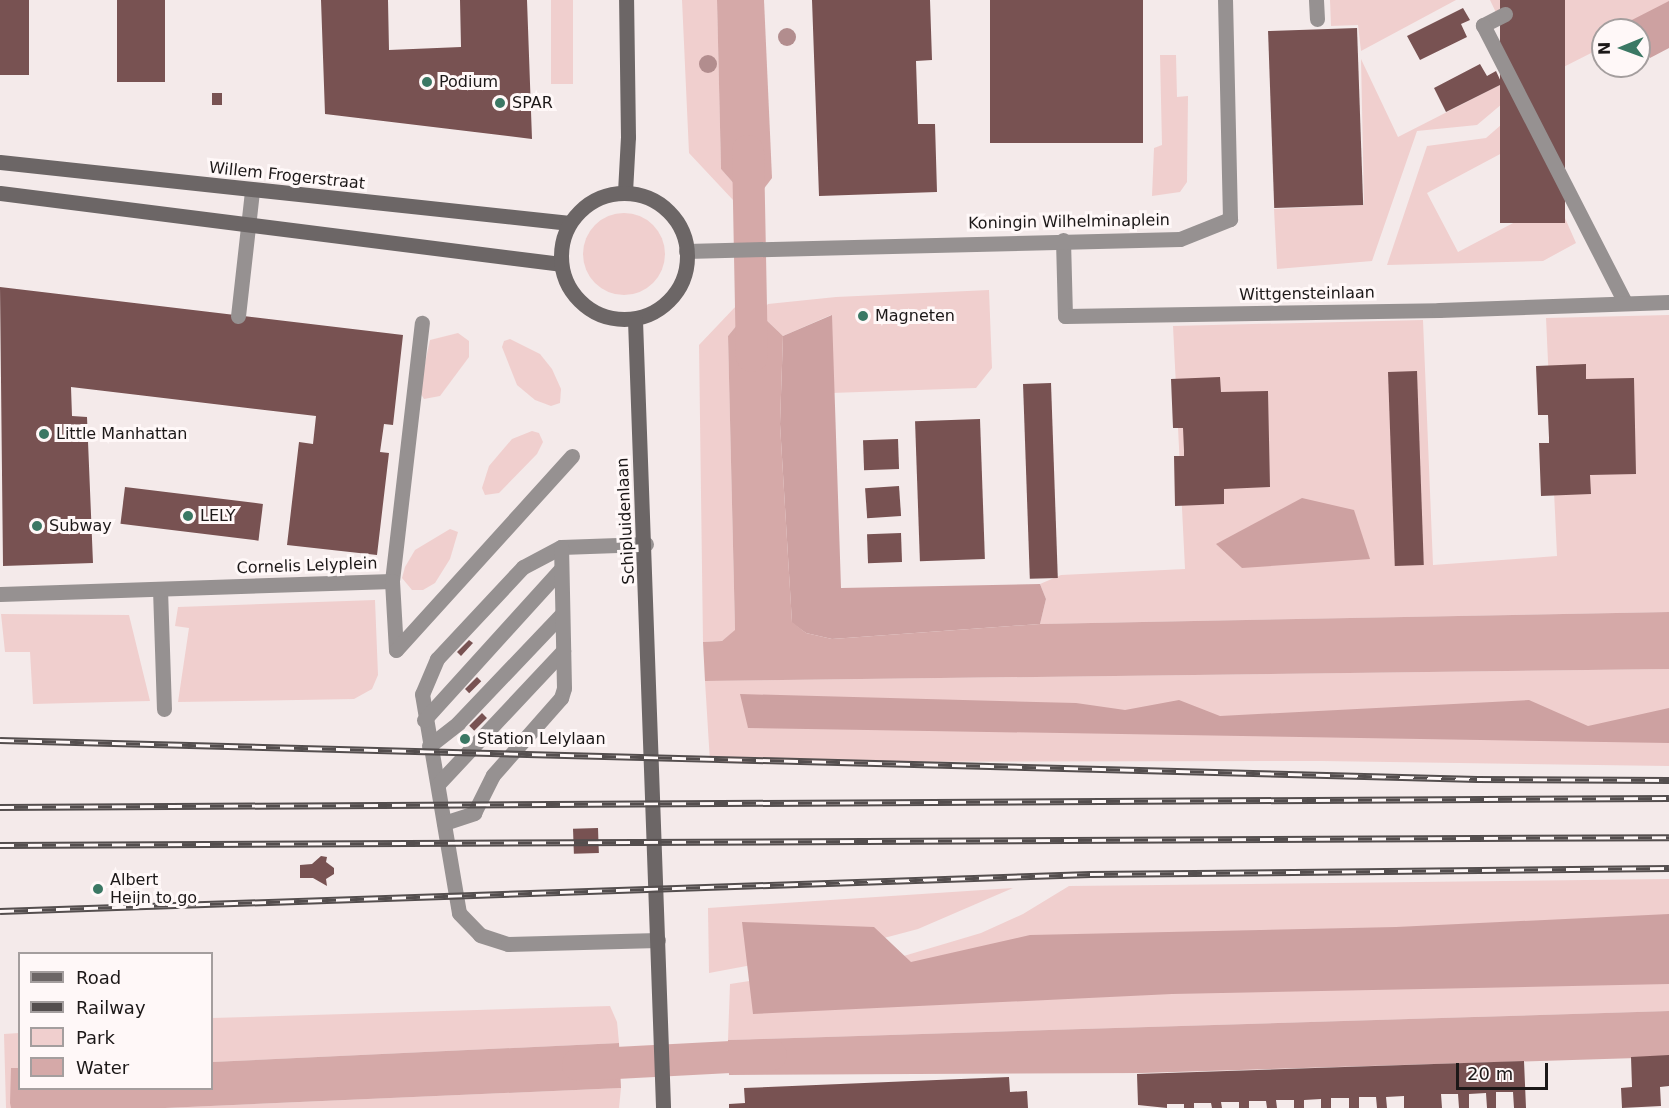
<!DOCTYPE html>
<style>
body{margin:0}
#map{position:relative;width:1669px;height:1108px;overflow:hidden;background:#f4eaea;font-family:"DejaVu Sans",sans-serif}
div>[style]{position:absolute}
.green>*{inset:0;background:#f0cfce;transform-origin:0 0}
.round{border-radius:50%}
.forest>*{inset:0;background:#cda1a1}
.water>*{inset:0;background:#d5a9a8}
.canal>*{height:32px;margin:-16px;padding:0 16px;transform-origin:16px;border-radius:16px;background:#d5a9a8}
.building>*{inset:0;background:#785252;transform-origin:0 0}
.lane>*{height:15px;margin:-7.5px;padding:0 7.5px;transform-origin:7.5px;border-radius:7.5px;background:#969191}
.street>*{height:15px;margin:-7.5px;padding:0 7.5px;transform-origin:7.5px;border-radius:7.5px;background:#969191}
.secondary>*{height:15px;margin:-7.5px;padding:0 7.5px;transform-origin:7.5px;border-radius:7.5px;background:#6c6666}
.secondary>.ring{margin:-7.5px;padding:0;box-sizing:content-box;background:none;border:15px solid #6c6666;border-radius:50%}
.rail>*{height:7px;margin-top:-3.5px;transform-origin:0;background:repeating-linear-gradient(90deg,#fff8f8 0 14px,#544e4e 0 28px);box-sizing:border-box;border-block:2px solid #544e4e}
.trees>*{width:18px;height:18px;margin:-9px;border-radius:50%;background:#b28d8e}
.dots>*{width:16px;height:16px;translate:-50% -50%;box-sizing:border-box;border:3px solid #fff8f8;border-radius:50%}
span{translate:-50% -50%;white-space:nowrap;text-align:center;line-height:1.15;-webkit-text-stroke:6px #fff8f8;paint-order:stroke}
.poi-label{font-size:16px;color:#1c1818}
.left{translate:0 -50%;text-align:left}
.street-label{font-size:16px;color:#1c1818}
.legend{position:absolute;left:18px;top:952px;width:195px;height:138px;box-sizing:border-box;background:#fff8f8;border:2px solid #a49e9e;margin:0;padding:8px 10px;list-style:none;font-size:18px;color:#1c1818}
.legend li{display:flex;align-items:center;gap:12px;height:30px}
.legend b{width:30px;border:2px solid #a49e9e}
.north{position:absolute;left:1591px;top:18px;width:60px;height:60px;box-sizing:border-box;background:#fff8f8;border:2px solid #a49e9e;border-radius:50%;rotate:269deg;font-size:16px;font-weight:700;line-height:24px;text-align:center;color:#1c1818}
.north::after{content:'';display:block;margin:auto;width:21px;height:27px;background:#3b7864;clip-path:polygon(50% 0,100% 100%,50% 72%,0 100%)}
.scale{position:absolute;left:1456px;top:1063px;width:92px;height:27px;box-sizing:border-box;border:3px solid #1c1818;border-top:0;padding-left:8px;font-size:18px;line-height:21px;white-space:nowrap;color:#1c1818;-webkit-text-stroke:4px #fff8f8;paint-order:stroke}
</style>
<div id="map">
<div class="green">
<i style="left:551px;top:0;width:22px;height:84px"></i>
<i style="clip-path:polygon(682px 0,717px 0,721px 169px,743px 194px,733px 200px,689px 153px)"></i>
<i style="clip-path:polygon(1330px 0,1456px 0,1361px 51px,1358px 25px,1331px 26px)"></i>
<i style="clip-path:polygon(1490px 0,1669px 0,1669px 14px,1638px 30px,1603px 30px,1603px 47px,1530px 84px)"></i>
<i style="clip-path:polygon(1160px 55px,1176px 55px,1177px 97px,1188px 96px,1187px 182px,1180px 192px,1152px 196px,1154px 148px,1162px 145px)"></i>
<i style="clip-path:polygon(1361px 59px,1398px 137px,1502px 84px,1509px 98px,1477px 125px,1417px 131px,1372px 261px,1277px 269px,1274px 209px,1364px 205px)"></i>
<i style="clip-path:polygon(1517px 111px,1530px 138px,1427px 193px,1458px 252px,1557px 200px,1576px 243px,1543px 261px,1387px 265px,1427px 146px,1486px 138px)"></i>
<i class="round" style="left:583px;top:213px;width:82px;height:82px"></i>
<i style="clip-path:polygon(989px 290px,992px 368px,976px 388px,831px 393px,831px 315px,783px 336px,759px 313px,768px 304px,836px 297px)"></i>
<i style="clip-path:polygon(737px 305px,746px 314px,728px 336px,735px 631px,722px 641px,703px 642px,699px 345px)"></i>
<i style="clip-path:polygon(1669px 315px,1669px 612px,1040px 624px,1046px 599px,1040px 584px,1061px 575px,1185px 569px,1173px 326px,1423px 320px,1433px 565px,1557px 556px,1546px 318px)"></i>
<i style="clip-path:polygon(458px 333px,469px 341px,469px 357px,440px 396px,424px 399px,419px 391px,430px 340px)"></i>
<i style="clip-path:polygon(510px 339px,540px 354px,552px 369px,561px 389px,560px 403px,551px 406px,535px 400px,517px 385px,502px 347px,504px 341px)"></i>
<i style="clip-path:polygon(532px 431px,539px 433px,543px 442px,537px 454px,499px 493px,485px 495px,482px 488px,489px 466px,512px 439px)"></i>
<i style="clip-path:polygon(450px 529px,458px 532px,450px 559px,435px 583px,423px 590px,412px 590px,402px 578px,405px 567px,415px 550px)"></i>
<i style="clip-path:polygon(375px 600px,378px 675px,372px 689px,354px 699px,178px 702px,189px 628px,175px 626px,178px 607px)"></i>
<i style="clip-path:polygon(1px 614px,129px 615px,150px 701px,33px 704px,30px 652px,5px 652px)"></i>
<i style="clip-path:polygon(1669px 669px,1669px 766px,1321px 761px,710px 762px,705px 681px)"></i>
<i style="clip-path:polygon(1669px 879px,1669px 1011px,728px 1040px,730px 984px,897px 958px,981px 933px,1023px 914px,1069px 886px)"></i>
<i style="clip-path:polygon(1013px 888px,918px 929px,854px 946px,709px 973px,708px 908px)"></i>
<i style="clip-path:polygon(610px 1006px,617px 1022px,619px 1043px,212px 1062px,212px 1018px)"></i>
<i style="clip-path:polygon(19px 1033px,19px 1068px,11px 1068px,11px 1108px,6px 1108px,4px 1034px)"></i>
<i style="clip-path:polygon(621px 1088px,619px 1108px,165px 1108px)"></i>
</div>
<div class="forest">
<i style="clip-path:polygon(1669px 1px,1669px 48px,1650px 58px,1639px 42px,1639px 30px,1631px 30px,1626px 23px)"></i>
<i style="clip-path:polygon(832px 315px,841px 588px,1040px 584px,1046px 599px,1040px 624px,832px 639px,806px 633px,792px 623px,780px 424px,783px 336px)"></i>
<i style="clip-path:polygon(1302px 498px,1354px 510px,1370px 559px,1242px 568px,1216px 544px)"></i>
<i style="clip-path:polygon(740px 694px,1076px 703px,1125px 710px,1179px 700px,1220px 716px,1529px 700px,1588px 726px,1669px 708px,1669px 743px,748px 728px)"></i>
<i style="clip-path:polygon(1669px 914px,1669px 984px,1172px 994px,753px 1014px,742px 922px,874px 927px,911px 962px,1030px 935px,1396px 927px)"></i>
</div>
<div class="water">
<i style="clip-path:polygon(717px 0,764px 0,772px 178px,760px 194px,743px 194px,721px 169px)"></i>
<i style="clip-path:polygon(759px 313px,783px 336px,780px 424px,792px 622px,806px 633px,832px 639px,1040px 624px,1669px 612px,1669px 669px,705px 681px,703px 642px,722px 641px,735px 630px,728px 336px,746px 314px)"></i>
<i style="clip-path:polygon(1669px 1011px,1669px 1057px,1141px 1073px,729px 1075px,728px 1040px)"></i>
<i style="clip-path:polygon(619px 1043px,621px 1088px,165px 1108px,11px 1108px,10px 1103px,11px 1068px,19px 1068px,20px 1088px,212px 1088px,212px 1062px)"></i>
</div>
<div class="canal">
<i style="left:748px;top:151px;width:205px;rotate:88.9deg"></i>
<i style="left:578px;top:1065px;width:193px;rotate:-3deg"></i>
</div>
<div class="building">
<i style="left:0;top:0;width:29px;height:75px"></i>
<i style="left:117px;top:0;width:48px;height:82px"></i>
<i style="clip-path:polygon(321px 0,388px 0,389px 50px,461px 47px,460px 0,527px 0,532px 139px,325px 114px)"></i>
<i style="clip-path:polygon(812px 0,930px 0,932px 60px,916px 61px,918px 124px,935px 124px,937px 192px,819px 196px)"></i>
<i style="left:990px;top:0;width:153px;height:143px"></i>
<i style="left:1500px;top:0;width:65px;height:223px"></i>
<i style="clip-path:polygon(1463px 8px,1470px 20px,1461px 24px,1467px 37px,1420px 60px,1407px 36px)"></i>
<i style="left:1357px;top:28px;width:177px;height:89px;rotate:88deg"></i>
<i style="clip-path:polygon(1480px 64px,1487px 76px,1496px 71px,1502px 84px,1446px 112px,1434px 88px)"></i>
<i style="left:212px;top:93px;width:10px;height:12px"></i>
<i style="clip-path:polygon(0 287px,403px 335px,393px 425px,384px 424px,380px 452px,389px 453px,377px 555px,287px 545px,299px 442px,313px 444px,316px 416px,71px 387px,72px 416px,87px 417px,93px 563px,3px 566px)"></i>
<i style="clip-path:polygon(1586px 364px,1586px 379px,1634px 378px,1636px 474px,1590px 475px,1591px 494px,1541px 496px,1539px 443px,1549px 443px,1549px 438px,1548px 415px,1538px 415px,1536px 366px)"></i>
<i style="left:1417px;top:371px;width:194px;height:29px;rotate:88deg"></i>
<i style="clip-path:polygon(1220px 377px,1221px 392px,1268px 391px,1270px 487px,1224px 489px,1224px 504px,1175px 506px,1174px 456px,1184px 456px,1184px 451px,1183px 428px,1173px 428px,1171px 379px)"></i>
<i style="left:1051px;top:383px;width:195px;height:28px;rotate:88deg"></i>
<i style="left:980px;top:419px;width:140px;height:65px;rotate:88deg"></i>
<i style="left:898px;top:439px;width:30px;height:35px;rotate:88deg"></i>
<i style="left:899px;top:486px;width:30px;height:34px;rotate:86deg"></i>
<i style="left:125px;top:487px;width:139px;height:37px;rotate:7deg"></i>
<i style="left:901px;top:533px;width:29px;height:34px;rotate:88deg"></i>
<i style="clip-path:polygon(469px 640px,473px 643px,461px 656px,457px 652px)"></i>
<i style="left:477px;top:677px;width:6px;height:17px;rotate:45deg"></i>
<i style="left:482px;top:713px;width:7px;height:18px;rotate:45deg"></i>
<i style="left:598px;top:828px;width:25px;height:25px;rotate:88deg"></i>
<i style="clip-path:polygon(321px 856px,327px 857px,326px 862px,334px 868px,334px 874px,326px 879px,327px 886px,313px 878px,300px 878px,300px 865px,312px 864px)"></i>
<i style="clip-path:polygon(1669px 1055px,1669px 1086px,1660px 1087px,1661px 1106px,1622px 1108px,1621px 1088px,1632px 1087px,1631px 1057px)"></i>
<i style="clip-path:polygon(1524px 1061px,1526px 1108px,1514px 1108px,1513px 1092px,1496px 1092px,1496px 1108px,1487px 1108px,1486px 1093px,1469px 1094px,1469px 1108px,1459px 1108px,1458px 1094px,1441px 1094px,1442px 1108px,1404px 1108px,1404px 1096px,1386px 1097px,1387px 1108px,1377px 1108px,1376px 1097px,1359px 1097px,1359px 1108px,1349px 1108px,1349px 1098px,1331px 1098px,1331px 1108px,1321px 1108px,1321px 1099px,1304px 1100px,1304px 1108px,1294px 1108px,1294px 1100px,1276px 1100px,1277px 1108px,1267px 1108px,1266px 1101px,1249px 1101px,1249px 1108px,1239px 1108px,1239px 1102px,1221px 1102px,1222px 1108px,1212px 1108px,1211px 1103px,1194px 1103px,1194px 1108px,1184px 1108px,1184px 1104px,1167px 1104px,1167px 1108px,1138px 1105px,1137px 1074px)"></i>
<i style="clip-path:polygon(1009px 1077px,1010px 1092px,1027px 1091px,1028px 1108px,729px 1108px,729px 1104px,745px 1103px,744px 1088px)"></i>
</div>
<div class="lane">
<i style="left:1316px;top:0;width:19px;rotate:87deg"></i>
<i style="left:1505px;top:14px;width:25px;rotate:153deg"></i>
<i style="left:1483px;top:25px;width:312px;rotate:62.9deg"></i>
<i style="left:238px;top:316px;width:126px;rotate:-83.6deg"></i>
<i style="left:646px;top:544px;width:85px;rotate:178deg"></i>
<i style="left:561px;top:547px;width:43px;rotate:152.2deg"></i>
<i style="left:523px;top:567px;width:126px;rotate:133.1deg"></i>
<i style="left:437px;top:659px;width:38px;rotate:113deg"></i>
<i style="left:422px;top:694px;width:222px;rotate:80.4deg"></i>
<i style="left:459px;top:913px;width:30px;rotate:46deg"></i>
<i style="left:480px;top:935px;width:29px;rotate:18deg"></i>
<i style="left:508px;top:944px;width:150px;rotate:-1.5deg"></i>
<i style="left:424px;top:720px;width:202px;rotate:-47.8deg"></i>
<i style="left:429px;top:746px;width:37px;rotate:-38deg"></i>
<i style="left:458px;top:723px;width:149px;rotate:-46.4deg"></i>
<i style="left:438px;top:784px;width:183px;rotate:-46.8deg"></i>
<i style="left:444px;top:823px;width:32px;rotate:-18deg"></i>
<i style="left:474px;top:813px;width:42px;rotate:-63.4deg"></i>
<i style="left:493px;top:775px;width:103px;rotate:-48.6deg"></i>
<i style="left:561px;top:698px;width:10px;rotate:-73deg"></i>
<i style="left:564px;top:688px;width:141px;rotate:-91.2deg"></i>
</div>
<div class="street">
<i style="left:1063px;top:240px;width:76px;rotate:88.5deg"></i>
<i style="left:1065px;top:316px;width:374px;rotate:-0.9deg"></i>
<i style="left:1439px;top:310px;width:230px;rotate:-2deg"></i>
<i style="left:686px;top:251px;width:494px;rotate:-1.4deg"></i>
<i style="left:1180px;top:239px;width:54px;rotate:-21.8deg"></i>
<i style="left:1230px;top:219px;width:219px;rotate:-91.3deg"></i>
<i style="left:392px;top:581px;width:260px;rotate:-83.4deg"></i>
<i style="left:160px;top:589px;width:120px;rotate:88.1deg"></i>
<i style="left:0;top:594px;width:392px;rotate:-1.9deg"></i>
<i style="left:392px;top:581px;width:69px;rotate:86.7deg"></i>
<i style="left:396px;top:650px;width:262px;rotate:-47.8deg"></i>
</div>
<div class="secondary">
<i style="left:0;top:162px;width:573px;rotate:6.11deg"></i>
<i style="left:625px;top:192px;width:55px;rotate:-86.9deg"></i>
<i style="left:628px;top:137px;width:137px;rotate:-90.8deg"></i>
<i style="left:0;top:193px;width:565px;rotate:7.21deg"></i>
<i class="ring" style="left:561px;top:193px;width:111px;height:111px"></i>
<i style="left:635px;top:320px;width:788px;rotate:87.96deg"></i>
</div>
<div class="rail">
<i style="left:0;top:740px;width:1478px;rotate:1.51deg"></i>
<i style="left:1477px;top:779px;width:192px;rotate:0.3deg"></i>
<i style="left:0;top:807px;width:1669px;rotate:-0.31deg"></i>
<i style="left:0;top:845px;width:1669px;rotate:-0.27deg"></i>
<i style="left:0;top:911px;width:1091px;rotate:-1.94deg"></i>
<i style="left:1090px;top:874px;width:579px;rotate:-0.59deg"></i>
</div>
<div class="trees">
<i style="left:787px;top:37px"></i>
<i style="left:708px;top:64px"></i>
</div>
<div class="dots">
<i style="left:427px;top:82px;background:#3b7864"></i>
<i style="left:500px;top:103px;background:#3b7864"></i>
<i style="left:863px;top:316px;background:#3b7864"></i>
<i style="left:44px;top:434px;background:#3b7864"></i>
<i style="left:188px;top:516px;background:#3b7864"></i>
<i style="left:37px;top:526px;background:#3b7864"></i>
<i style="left:465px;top:739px;background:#3b7864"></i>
<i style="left:98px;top:889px;background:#3b7864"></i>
</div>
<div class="poi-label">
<span class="left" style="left:439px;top:82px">Podium</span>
<span class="left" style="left:512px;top:103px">SPAR</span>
<span class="left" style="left:875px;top:316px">Magneten</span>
<span class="left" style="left:56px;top:434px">Little Manhattan</span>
<span class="left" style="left:200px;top:516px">LELY</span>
<span class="left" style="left:49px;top:526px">Subway</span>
<span class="left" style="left:477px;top:739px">Station Lelylaan</span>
<span class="left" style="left:110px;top:889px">Albert<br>Heijn to go</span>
</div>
<div class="street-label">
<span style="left:287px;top:176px;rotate:6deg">Willem Frogerstraat</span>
<span style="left:1069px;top:222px;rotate:-1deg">Koningin Wilhelminaplein</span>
<span style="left:1307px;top:294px;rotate:-1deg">Wittgensteinlaan</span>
<span style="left:626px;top:521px;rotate:-93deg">Schipluidenlaan</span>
<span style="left:307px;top:566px;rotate:-2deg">Cornelis Lelyplein</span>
</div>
<ul class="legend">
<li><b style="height:8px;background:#6c6666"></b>Road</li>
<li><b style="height:8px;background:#544e4e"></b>Railway</li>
<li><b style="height:16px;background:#f0cfce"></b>Park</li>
<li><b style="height:16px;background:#d5a9a8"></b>Water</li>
</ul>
<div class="north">N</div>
<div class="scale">20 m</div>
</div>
